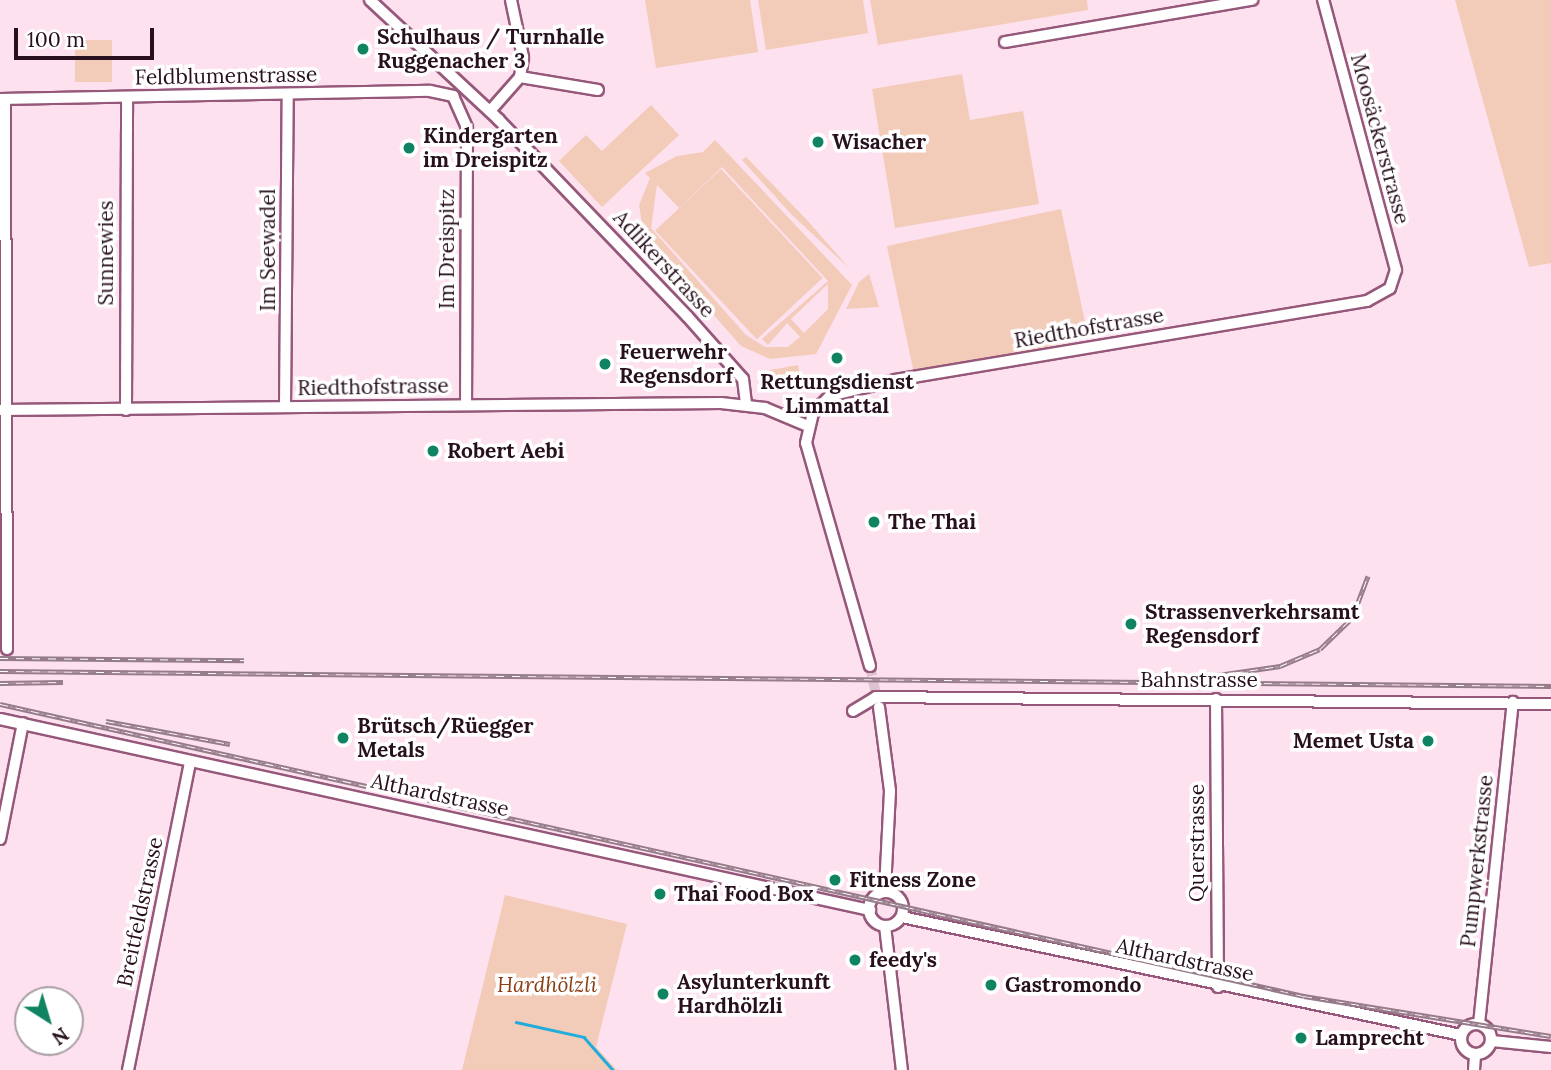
<!DOCTYPE html>
<meta charset="utf-8">
<style>
body{margin:0}
#map{position:relative;width:1551px;height:1070px;overflow:hidden;background:#fee1ef;font-family:Lora,serif}
div>[style]{position:absolute}
.green>*{inset:0;background:#f2cbb9;transform-origin:0 0}
.stream>*{height:2.5px;margin:-1.25px;padding:0 1.25px;transform-origin:1.25px;border-radius:1.25px;background:#21addc}
.minor-tunnel>*{height:10px;margin-top:-5px;transform-origin:0;background:repeating-linear-gradient(90deg,#dec2d0 0 10px,transparent 0 15px)}
.roads{filter:drop-shadow(2px 0 #96587a) drop-shadow(-2px 0 #96587a) drop-shadow(0 2px #96587a) drop-shadow(0 -2px #96587a)}
.minor>*{height:10px;margin:-5px;padding:0 5px;transform-origin:5px;border-radius:5px;background:#fff}
.minor>.ring{margin:-5px;padding:0;box-sizing:content-box;background:none;border:10px solid #fff;border-radius:50%}
.rail>*{height:5px;margin-top:-2.5px;transform-origin:0;background:repeating-linear-gradient(90deg,#fff 0 8px,#967c8a 0 16px);box-sizing:border-box;border-block:2px solid #967c8a}
.dots>*{width:19px;height:19px;translate:-50% -50%;box-sizing:border-box;border:4px solid #fff;border-radius:50%}
span{translate:-50% -50%;white-space:nowrap;text-align:center;line-height:1.15;-webkit-text-stroke:7px #fff;paint-order:stroke}
.poi-label{font-size:21px;color:#28101e;font-weight:700}
.left{translate:0 -50%;text-align:left}
.right{translate:-100% -50%;text-align:right}
.street-label{font-size:21px;color:#28101e}
.park-label{font-size:21px;color:#893f13;font-style:italic}
.north{position:absolute;left:14px;top:986px;width:70px;height:70px;box-sizing:border-box;background:#fff;border:2px solid #a99fa5;border-radius:50%;rotate:143deg;font-size:19px;font-weight:700;line-height:28px;text-align:center;color:#28101e}
.north::after{content:'';display:block;margin:auto;width:24px;height:32px;background:#0f8362;clip-path:polygon(50% 0,100% 100%,50% 72%,0 100%)}
.scale{position:absolute;left:14px;top:28px;width:140px;height:32px;box-sizing:border-box;border:4px solid #28101e;border-top:0;padding-left:9px;font-size:21px;line-height:24px;white-space:nowrap;color:#28101e;-webkit-text-stroke:5px #fff;paint-order:stroke}
</style>
<div id="map">
<div class="green">
<i style="clip-path:polygon(645px 0,750px 0,758px 52px,656px 68px)"></i>
<i style="clip-path:polygon(758px 0,863px 0,868px 33px,766px 50px)"></i>
<i style="clip-path:polygon(870px 0,1087px 0,1088px 10px,878px 45px)"></i>
<i style="clip-path:polygon(1455px 0,1551px 0,1551px 263px,1529px 267px)"></i>
<i style="left:75px;top:40px;width:37px;height:42px"></i>
<i style="clip-path:polygon(962px 74px,970px 120px,1023px 111px,1039px 204px,895px 228px,872px 89px)"></i>
<i style="clip-path:polygon(651px 105px,679px 135px,602px 207px,559px 161px,586px 135px,602px 151px)"></i>
<i style="clip-path:polygon(evenodd,715px 140px,852px 285px,816px 354px,770px 359px,741px 346px,644px 236px,639px 205px,650px 178px,645px 173px,677px 156px,703px 152px,715px 140px,722px 167px,828px 281px,762px 339px,768px 345px,787px 323px,800px 337px,788px 347px,765px 347px,746px 335px,651px 228px,657px 185px,679px 208px,722px 167px,715px 140px,828px 284px,828px 309px,804px 333px,791px 319px,828px 284px)"></i>
<i style="clip-path:polygon(746px 157px,807px 220px,849px 268px,792px 215px,742px 160px)"></i>
<i style="left:721px;top:169px;width:149px;height:90px;rotate:47deg"></i>
<i style="left:1061px;top:209px;width:132px;height:178px;rotate:78deg"></i>
<i style="clip-path:polygon(869px 274px,879px 307px,846px 309px,859px 282px)"></i>
<i style="clip-path:polygon(798px 365px,802px 386px,772px 392px,771px 385px,762px 387px,759px 372px)"></i>
<i style="clip-path:polygon(505px 895px,627px 924px,596px 1047px,617px 1070px,462px 1070px)"></i>
</div>
<div class="stream">
<i style="left:516px;top:1022px;width:70px;rotate:12.4deg"></i>
<i style="left:584px;top:1037px;width:44px;rotate:48.7deg"></i>
</div>
<div class="minor-tunnel">
<i style="left:870px;top:666px;width:38px;rotate:78deg"></i>
</div>
<div class="roads">
<div class="minor">
<i style="left:370px;top:0;width:175px;rotate:42.9deg"></i>
<i style="left:498px;top:119px;width:273px;rotate:46.2deg"></i>
<i style="left:687px;top:316px;width:84px;rotate:48.4deg"></i>
<i style="left:743px;top:379px;width:25px;rotate:83deg"></i>
<i style="left:1005px;top:42px;width:251px;rotate:-9.7deg"></i>
<i style="left:520px;top:77px;width:79px;rotate:9.5deg"></i>
<i style="left:0;top:99px;width:430px;rotate:-1.1deg"></i>
<i style="left:430px;top:91px;width:24px;rotate:12deg"></i>
<i style="left:453px;top:96px;width:35px;rotate:66deg"></i>
<i style="left:467px;top:128px;width:277px;rotate:90.2deg"></i>
<i style="left:5px;top:99px;width:550px;rotate:89.79deg"></i>
<i style="left:490px;top:111px;width:45px;rotate:-48.6deg"></i>
<i style="left:520px;top:77px;width:20px;rotate:-81deg"></i>
<i style="left:523px;top:57px;width:58px;rotate:-101.9deg"></i>
<i style="left:285px;top:407px;width:313px;rotate:-89.5deg"></i>
<i style="left:0;top:410px;width:721px;rotate:-0.56deg"></i>
<i style="left:721px;top:403px;width:44px;rotate:6.5deg"></i>
<i style="left:765px;top:408px;width:47px;rotate:22.7deg"></i>
<i style="left:126px;top:410px;width:313px;rotate:-89.8deg"></i>
<i style="left:870px;top:666px;width:232px;rotate:-106deg"></i>
<i style="left:806px;top:443px;width:31px;rotate:-77deg"></i>
<i style="left:813px;top:413px;width:24px;rotate:-45deg"></i>
<i style="left:830px;top:396px;width:67px;rotate:-13.8deg"></i>
<i style="left:895px;top:380px;width:479px;rotate:-9.5deg"></i>
<i style="left:1367px;top:301px;width:26px;rotate:-29deg"></i>
<i style="left:1390px;top:288px;width:19px;rotate:-72deg"></i>
<i style="left:1396px;top:270px;width:280px;rotate:-105.1deg"></i>
<i style="left:1216px;top:699px;width:288px;rotate:89.6deg"></i>
<i style="left:879px;top:707px;width:85px;rotate:82.5deg"></i>
<i style="left:890px;top:791px;width:100px;rotate:92.9deg"></i>
<i style="left:853px;top:711px;width:27px;rotate:-31deg"></i>
<i style="left:876px;top:697px;width:675px;rotate:0.59deg"></i>
<i style="left:0;top:719px;width:891px;rotate:12.38deg"></i>
<i style="left:0;top:839px;width:118px;rotate:-78.8deg"></i>
<i class="ring" style="left:869px;top:892px;width:24px;height:24px"></i>
<i style="left:902px;top:917px;width:571px;rotate:11.92deg"></i>
<i style="left:885px;top:926px;width:145px;rotate:83.3deg"></i>
<i class="ring" style="left:1461px;top:1024px;width:20px;height:20px"></i>
<i style="left:1479px;top:1024px;width:324px;rotate:-84deg"></i>
<i style="left:1492px;top:1041px;width:59px;rotate:5.8deg"></i>
<i style="left:128px;top:1070px;width:313px;rotate:-78.6deg"></i>
<i style="left:1474px;top:1070px;width:15px;rotate:-86deg"></i>
</div>
</div>
<div class="rail">
<i style="left:0;top:658px;width:244px;rotate:0.5deg"></i>
<i style="left:0;top:671px;width:1551px;rotate:0.55deg"></i>
<i style="left:1218px;top:675px;width:63px;rotate:-8.3deg"></i>
<i style="left:1280px;top:666px;width:43px;rotate:-23deg"></i>
<i style="left:1320px;top:649px;width:45px;rotate:-44.1deg"></i>
<i style="left:1352px;top:618px;width:45px;rotate:-69.1deg"></i>
<i style="left:0;top:683px;width:63px;rotate:-0.9deg"></i>
<i style="left:0;top:704px;width:1336px;rotate:12.62deg"></i>
<i style="left:1304px;top:996px;width:250px;rotate:9.2deg"></i>
<i style="left:106px;top:721px;width:126px;rotate:10.5deg"></i>
</div>
<div class="dots">
<i style="left:363px;top:49px;background:#0f8362"></i>
<i style="left:818px;top:142px;background:#0f8362"></i>
<i style="left:409px;top:148px;background:#0f8362"></i>
<i style="left:837px;top:358px;background:#0f8362"></i>
<i style="left:605px;top:364px;background:#0f8362"></i>
<i style="left:433px;top:451px;background:#0f8362"></i>
<i style="left:874px;top:522px;background:#0f8362"></i>
<i style="left:1131px;top:624px;background:#0f8362"></i>
<i style="left:343px;top:738px;background:#0f8362"></i>
<i style="left:1428px;top:741px;background:#0f8362"></i>
<i style="left:835px;top:880px;background:#0f8362"></i>
<i style="left:660px;top:894px;background:#0f8362"></i>
<i style="left:855px;top:960px;background:#0f8362"></i>
<i style="left:991px;top:985px;background:#0f8362"></i>
<i style="left:663px;top:994px;background:#0f8362"></i>
<i style="left:1301px;top:1038px;background:#0f8362"></i>
</div>
<div class="poi-label">
<span class="left" style="left:377px;top:49px">Schulhaus / Turnhalle<br>Ruggenacher 3</span>
<span class="left" style="left:423px;top:148px">Kindergarten<br>im Dreispitz</span>
<span class="left" style="left:832px;top:142px">Wisacher</span>
<span class="left" style="left:619px;top:364px">Feuerwehr<br>Regensdorf</span>
<span style="left:837px;top:394px">Rettungsdienst<br>Limmattal</span>
<span class="left" style="left:447px;top:451px">Robert Aebi</span>
<span class="left" style="left:888px;top:522px">The Thai</span>
<span class="left" style="left:1145px;top:624px">Strassenverkehrsamt<br>Regensdorf</span>
<span class="left" style="left:357px;top:738px">Brütsch/Rüegger<br>Metals</span>
<span class="right" style="left:1414px;top:741px">Memet Usta</span>
<span class="left" style="left:849px;top:880px">Fitness Zone</span>
<span class="left" style="left:674px;top:894px">Thai Food Box</span>
<span class="left" style="left:869px;top:960px">feedy's</span>
<span class="left" style="left:677px;top:994px">Asylunterkunft<br>Hardhölzli</span>
<span class="left" style="left:1005px;top:985px">Gastromondo</span>
<span class="left" style="left:1315px;top:1038px">Lamprecht</span>
</div>
<div class="street-label">
<span style="left:226px;top:76px;rotate:-1deg">Feldblumenstrasse</span>
<span style="left:1380px;top:139px;rotate:75deg">Moosäckerstrasse</span>
<span style="left:447px;top:249px;rotate:-90deg">Im Dreispitz</span>
<span style="left:268px;top:250px;rotate:-90deg">Im Seewadel</span>
<span style="left:106px;top:253px;rotate:-90deg">Sunnewies</span>
<span style="left:664px;top:264px;rotate:47deg">Adlikerstrasse</span>
<span style="left:1089px;top:328px;rotate:-10deg">Riedthofstrasse</span>
<span style="left:373px;top:387px;rotate:-1deg">Riedthofstrasse</span>
<span style="left:1199px;top:680px">Bahnstrasse</span>
<span style="left:440px;top:795px;rotate:12deg">Althardstrasse</span>
<span style="left:1197px;top:843px;rotate:-90deg">Querstrasse</span>
<span style="left:1477px;top:861px;rotate:-84deg">Pumpwerkstrasse</span>
<span style="left:140px;top:912px;rotate:-78deg">Breitfeldstrasse</span>
<span style="left:1185px;top:960px;rotate:12deg">Althardstrasse</span>
</div>
<div class="park-label">
<span style="left:547px;top:985px">Hardhölzli</span>
</div>
<div class="north">N</div>
<div class="scale">100 m</div>
</div>
